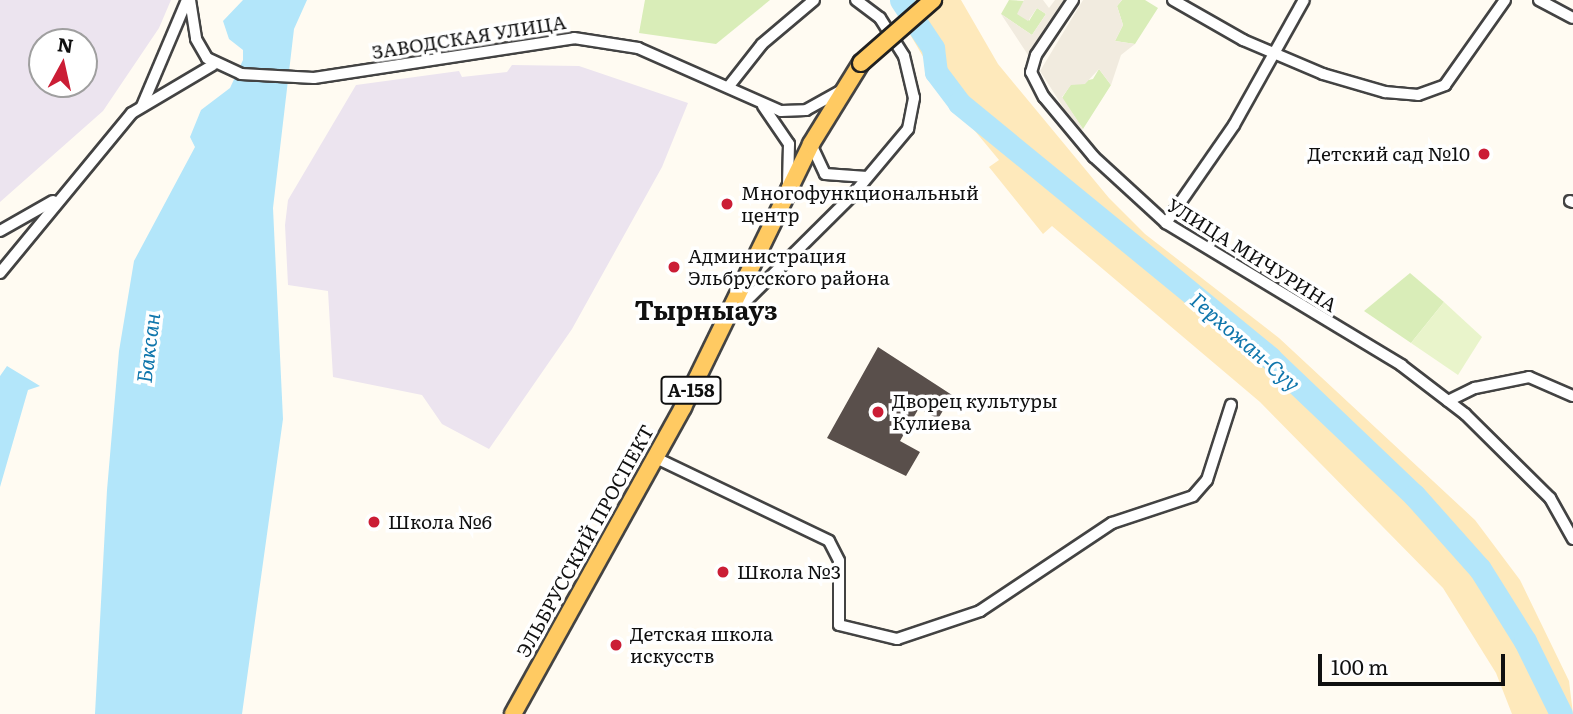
<!DOCTYPE html>
<meta charset="utf-8">
<style>
body{margin:0}
#map{position:relative;width:1573px;height:714px;overflow:hidden;background:#fffbf2;font-family:Literata,serif}
div>[style]{position:absolute}
.industrial>*{inset:0;background:#ece4ef}
.green>*{inset:0;background:#d9edb8}
.sand>*{inset:0;background:#fee9bb}
.pitch>*{inset:0;background:#e9f4cb}
.plaza>*{inset:0;background:#f1ebdf}
.water>*{inset:0;background:#b3e6fa}
.river>*{height:23px;margin:-11.5px;padding:0 11.5px;transform-origin:11.5px;border-radius:11.5px;background:#b3e6fa}
.building>*{inset:0;background:#594f4b}
.roads{filter:drop-shadow(2px 0 #434343) drop-shadow(-2px 0 #434343) drop-shadow(0 2px #434343) drop-shadow(0 -2px #434343)}
.street>*{height:10px;margin:-5px;padding:0 5px;transform-origin:5px;border-radius:5px;background:#fff}
.primary>*{height:16px;margin:-8px;padding:0 8px;transform-origin:8px;border-radius:8px;background:#ffca62}
.bridges{filter:drop-shadow(2px 0 #212121) drop-shadow(-2px 0 #212121) drop-shadow(0 2px #212121) drop-shadow(0 -2px #212121)}
.primary-bridge>*{height:16px;margin:-8px;padding:0 8px;transform-origin:8px;border-radius:8px;background:#ffca62}
.dots>*{width:19px;height:19px;translate:-50% -50%;box-sizing:border-box;border:4px solid #fff;border-radius:50%}
span{translate:-50% -50%;white-space:nowrap;text-align:center;line-height:1.15;-webkit-text-stroke:7px #fff;paint-order:stroke}
.shield-label span{padding:2px 5px;background:#fff;border:2px solid;border-radius:5px;-webkit-text-stroke-width:0}
.shield-label{font-size:18px;color:#101010;font-weight:700}
.street-label{font-size:19px;color:#101010}
.poi-label{font-size:19px;color:#101010}
.right{translate:-100% -50%;text-align:right}
.left{translate:0 -50%;text-align:left}
.water-label{font-size:21px;color:#0f76ac;font-style:italic}
.district-label{font-size:26px;color:#101010;font-weight:700}
.north{position:absolute;left:28px;top:28px;width:70px;height:70px;box-sizing:border-box;background:#fff;border:2px solid #9f9f9f;border-radius:50%;rotate:8deg;font-size:19px;font-weight:700;line-height:28px;text-align:center;color:#101010}
.north::after{content:'';display:block;margin:auto;width:24px;height:32px;background:#cb1d35;clip-path:polygon(50% 0,100% 100%,50% 72%,0 100%)}
.scale{position:absolute;left:1318px;top:654px;width:187px;height:32px;box-sizing:border-box;border:4px solid #101010;border-top:0;padding-left:9px;font-size:21px;line-height:24px;white-space:nowrap;color:#101010;-webkit-text-stroke:5px #fff;paint-order:stroke}
</style>
<div id="map">
<div class="industrial">
<i style="clip-path:polygon(evenodd,0 0,171px 0,159px 28px,103px 111px,0 202px,0 0,84px 42px,84px 84px,42px 84px,42px 42px,84px 42px)"></i>
<i style="clip-path:polygon(512px 65px,579px 66px,688px 103px,662px 167px,572px 329px,489px 449px,442px 424px,422px 395px,333px 377px,328px 291px,288px 285px,285px 225px,288px 200px,356px 85px,459px 71px,462px 77px,507px 72px)"></i>
</div>
<div class="green">
<i style="clip-path:polygon(645px 0,770px 0,716px 44px,639px 33px)"></i>
<i style="clip-path:polygon(1009px 0,1025px 1px,1029px 21px,1037px 8px,1046px 14px,1032px 35px,1001px 14px)"></i>
<i style="clip-path:polygon(1122px 0,1145px 0,1158px 8px,1135px 44px,1115px 41px,1123px 25px,1117px 6px)"></i>
<i style="clip-path:polygon(1099px 69px,1111px 85px,1083px 129px,1062px 98px,1071px 84px,1093px 79px)"></i>
<i style="clip-path:polygon(1410px 273px,1444px 302px,1411px 343px,1364px 311px)"></i>
</div>
<div class="sand">
<i style="clip-path:polygon(890px 0,961px 0,998px 64px,1109px 198px,1145px 234px,1279px 338px,1475px 520px,1520px 580px,1569px 681px,1573px 714px,1512px 714px,1496px 673px,1443px 588px,1260px 402px,1052px 226px,1043px 234px,989px 167px,999px 160px,946px 96px)"></i>
</div>
<div class="pitch">
<i style="clip-path:polygon(1444px 302px,1482px 337px,1458px 375px,1411px 343px)"></i>
</div>
<div class="plaza">
<i style="clip-path:polygon(1024px 0,1043px 0,1049px 8px,1055px 0,1064px 0,1028px 55px,1001px 14px,1032px 35px,1046px 14px,1037px 8px,1028px 21px,1017px 14px)"></i>
<i style="clip-path:polygon(1083px 0,1122px 0,1117px 6px,1123px 25px,1115px 41px,1135px 44px,1121px 55px,1111px 85px,1099px 69px,1085px 84px,1071px 85px,1062px 97px,1083px 129px,1079px 132px,1040px 71px)"></i>
</div>
<div class="water">
<i style="clip-path:polygon(243px 0,307px 0,294px 29px,273px 208px,283px 419px,242px 714px,95px 714px,107px 490px,119px 351px,134px 261px,195px 147px,190px 137px,201px 110px,230px 88px,243px 60px,243px 50px,229px 39px,223px 21px)"></i>
<i style="clip-path:polygon(7px 366px,40px 386px,28px 390px,0 487px,0 376px)"></i>
</div>
<div class="river">
<i style="left:901px;top:0;width:58px;rotate:56.3deg"></i>
<i style="left:933px;top:48px;width:24px;rotate:83deg"></i>
<i style="left:936px;top:72px;width:39px;rotate:53deg"></i>
<i style="left:959px;top:103px;width:402px;rotate:39.3deg"></i>
<i style="left:1270px;top:358px;width:199px;rotate:43.6deg"></i>
<i style="left:1414px;top:495px;width:99px;rotate:48.3deg"></i>
<i style="left:1480px;top:569px;width:85px;rotate:58deg"></i>
<i style="left:1525px;top:641px;width:81px;rotate:63.7deg"></i>
</div>
<div class="building">
<i style="clip-path:polygon(878px 347px,952px 395px,938px 419px,919px 408px,900px 441px,920px 452px,906px 476px,827px 438px)"></i>
</div>
<div class="roads">
<div class="street">
<i style="left:190px;top:0;width:39px;rotate:81deg"></i>
<i style="left:196px;top:39px;width:22px;rotate:60deg"></i>
<i style="left:207px;top:58px;width:38px;rotate:25deg"></i>
<i style="left:241px;top:74px;width:73px;rotate:3.1deg"></i>
<i style="left:314px;top:78px;width:263px;rotate:-8.7deg"></i>
<i style="left:574px;top:38px;width:65px;rotate:8.9deg"></i>
<i style="left:638px;top:48px;width:156px;rotate:23.8deg"></i>
<i style="left:781px;top:111px;width:25px;rotate:-2deg"></i>
<i style="left:806px;top:110px;width:39px;rotate:-29deg"></i>
<i style="left:1073px;top:0;width:66px;rotate:123.9deg"></i>
<i style="left:1036px;top:55px;width:18px;rotate:106deg"></i>
<i style="left:1031px;top:72px;width:28px;rotate:63deg"></i>
<i style="left:1044px;top:97px;width:78px;rotate:50.2deg"></i>
<i style="left:1094px;top:157px;width:98px;rotate:42.5deg"></i>
<i style="left:1166px;top:223px;width:275px;rotate:31.1deg"></i>
<i style="left:1401px;top:365px;width:81px;rotate:37.4deg"></i>
<i style="left:1465px;top:414px;width:120px;rotate:44.7deg"></i>
<i style="left:1550px;top:498px;width:47px;rotate:60.7deg"></i>
<i style="left:1173px;top:0;width:81px;rotate:29.7deg"></i>
<i style="left:1243px;top:40px;width:87px;rotate:23deg"></i>
<i style="left:1323px;top:74px;width:65px;rotate:16.2deg"></i>
<i style="left:1385px;top:92px;width:33px;rotate:5deg"></i>
<i style="left:1418px;top:95px;width:29px;rotate:-20deg"></i>
<i style="left:1445px;top:85px;width:104px;rotate:-54.8deg"></i>
<i style="left:1539px;top:0;width:38px;rotate:28deg"></i>
<i style="left:729px;top:86px;width:53px;rotate:-51.8deg"></i>
<i style="left:762px;top:44px;width:68px;rotate:-40.2deg"></i>
<i style="left:142px;top:106px;width:115px;rotate:-67deg"></i>
<i style="left:763px;top:106px;width:46px;rotate:55.6deg"></i>
<i style="left:789px;top:144px;width:40px;rotate:91.4deg"></i>
<i style="left:811px;top:144px;width:33px;rotate:65deg"></i>
<i style="left:825px;top:174px;width:42px;rotate:4.1deg"></i>
<i style="left:1570px;top:201px;width:3px;rotate:18deg"></i>
<i style="left:1166px;top:223px;width:119px;rotate:-55.2deg"></i>
<i style="left:1234px;top:125px;width:143px;rotate:-60.8deg"></i>
<i style="left:0;top:231px;width:61px;rotate:-29.5deg"></i>
<i style="left:0;top:273px;width:207px;rotate:-50.5deg"></i>
<i style="left:132px;top:113px;width:94px;rotate:-30.7deg"></i>
<i style="left:731px;top:316px;width:169px;rotate:-44.8deg"></i>
<i style="left:851px;top:197px;width:89px;rotate:-50deg"></i>
<i style="left:908px;top:129px;width:32px;rotate:-79deg"></i>
<i style="left:914px;top:98px;width:43px;rotate:-103.4deg"></i>
<i style="left:904px;top:56px;width:45px;rotate:-122.3deg"></i>
<i style="left:880px;top:18px;width:30px;rotate:-143deg"></i>
<i style="left:1448px;top:401px;width:30px;rotate:-26deg"></i>
<i style="left:1475px;top:388px;width:55px;rotate:-11.5deg"></i>
<i style="left:1529px;top:377px;width:48px;rotate:23.4deg"></i>
<i style="left:654px;top:457px;width:194px;rotate:25.6deg"></i>
<i style="left:829px;top:541px;width:22px;rotate:63deg"></i>
<i style="left:839px;top:561px;width:64px;rotate:90deg"></i>
<i style="left:839px;top:625px;width:60px;rotate:13.6deg"></i>
<i style="left:897px;top:639px;width:88px;rotate:-18.6deg"></i>
<i style="left:980px;top:611px;width:159px;rotate:-33.7deg"></i>
<i style="left:1112px;top:523px;width:85px;rotate:-18.4deg"></i>
<i style="left:1193px;top:496px;width:21px;rotate:-49deg"></i>
<i style="left:1207px;top:480px;width:79px;rotate:-72.3deg"></i>
</div>
<div class="primary">
<i style="left:513px;top:714px;width:351px;rotate:-61deg"></i>
<i style="left:683px;top:407px;width:292px;rotate:-64deg"></i>
<i style="left:811px;top:144px;width:95px;rotate:-58.3deg"></i>
</div>
</div>
<div class="bridges">
<div class="primary-bridge">
<i style="left:861px;top:63px;width:96px;rotate:-41.2deg"></i>
</div>
</div>
<div class="dots">
<i style="left:1484px;top:154px;background:#cb1d35"></i>
<i style="left:727px;top:204px;background:#cb1d35"></i>
<i style="left:674px;top:267px;background:#cb1d35"></i>
<i style="left:878px;top:412px;background:#cb1d35"></i>
<i style="left:374px;top:522px;background:#cb1d35"></i>
<i style="left:723px;top:572px;background:#cb1d35"></i>
<i style="left:616px;top:645px;background:#cb1d35"></i>
</div>
<div class="shield-label">
<span style="left:691px;top:390px">А-158</span>
</div>
<div class="street-label">
<span style="left:469px;top:37px;rotate:-9deg">ЗАВОДСКАЯ УЛИЦА</span>
<span style="left:1252px;top:255px;rotate:32deg">УЛИЦА МИЧУРИНА</span>
<span style="left:585px;top:541px;rotate:-61deg">ЭЛЬБРУССКИЙ ПРОСПЕКТ</span>
</div>
<div class="poi-label">
<span class="right" style="left:1470px;top:154px">Детский сад №10</span>
<span class="left" style="left:741px;top:204px">Многофункциональный<br>центр</span>
<span class="left" style="left:688px;top:267px">Администрация<br>Эльбрусского района</span>
<span class="left" style="left:892px;top:412px">Дворец культуры<br>Кулиева</span>
<span class="left" style="left:388px;top:522px">Школа №6</span>
<span class="left" style="left:737px;top:572px">Школа №3</span>
<span class="left" style="left:630px;top:645px">Детская школа<br>искусств</span>
</div>
<div class="water-label">
<span style="left:1246px;top:341px;rotate:41deg">Герхожан-Суу</span>
<span style="left:147px;top:348px;rotate:-83deg">Баксан</span>
</div>
<div class="district-label">
<span style="left:706px;top:309px">Тырныауз</span>
</div>
<div class="north">N</div>
<div class="scale">100 m</div>
</div>
